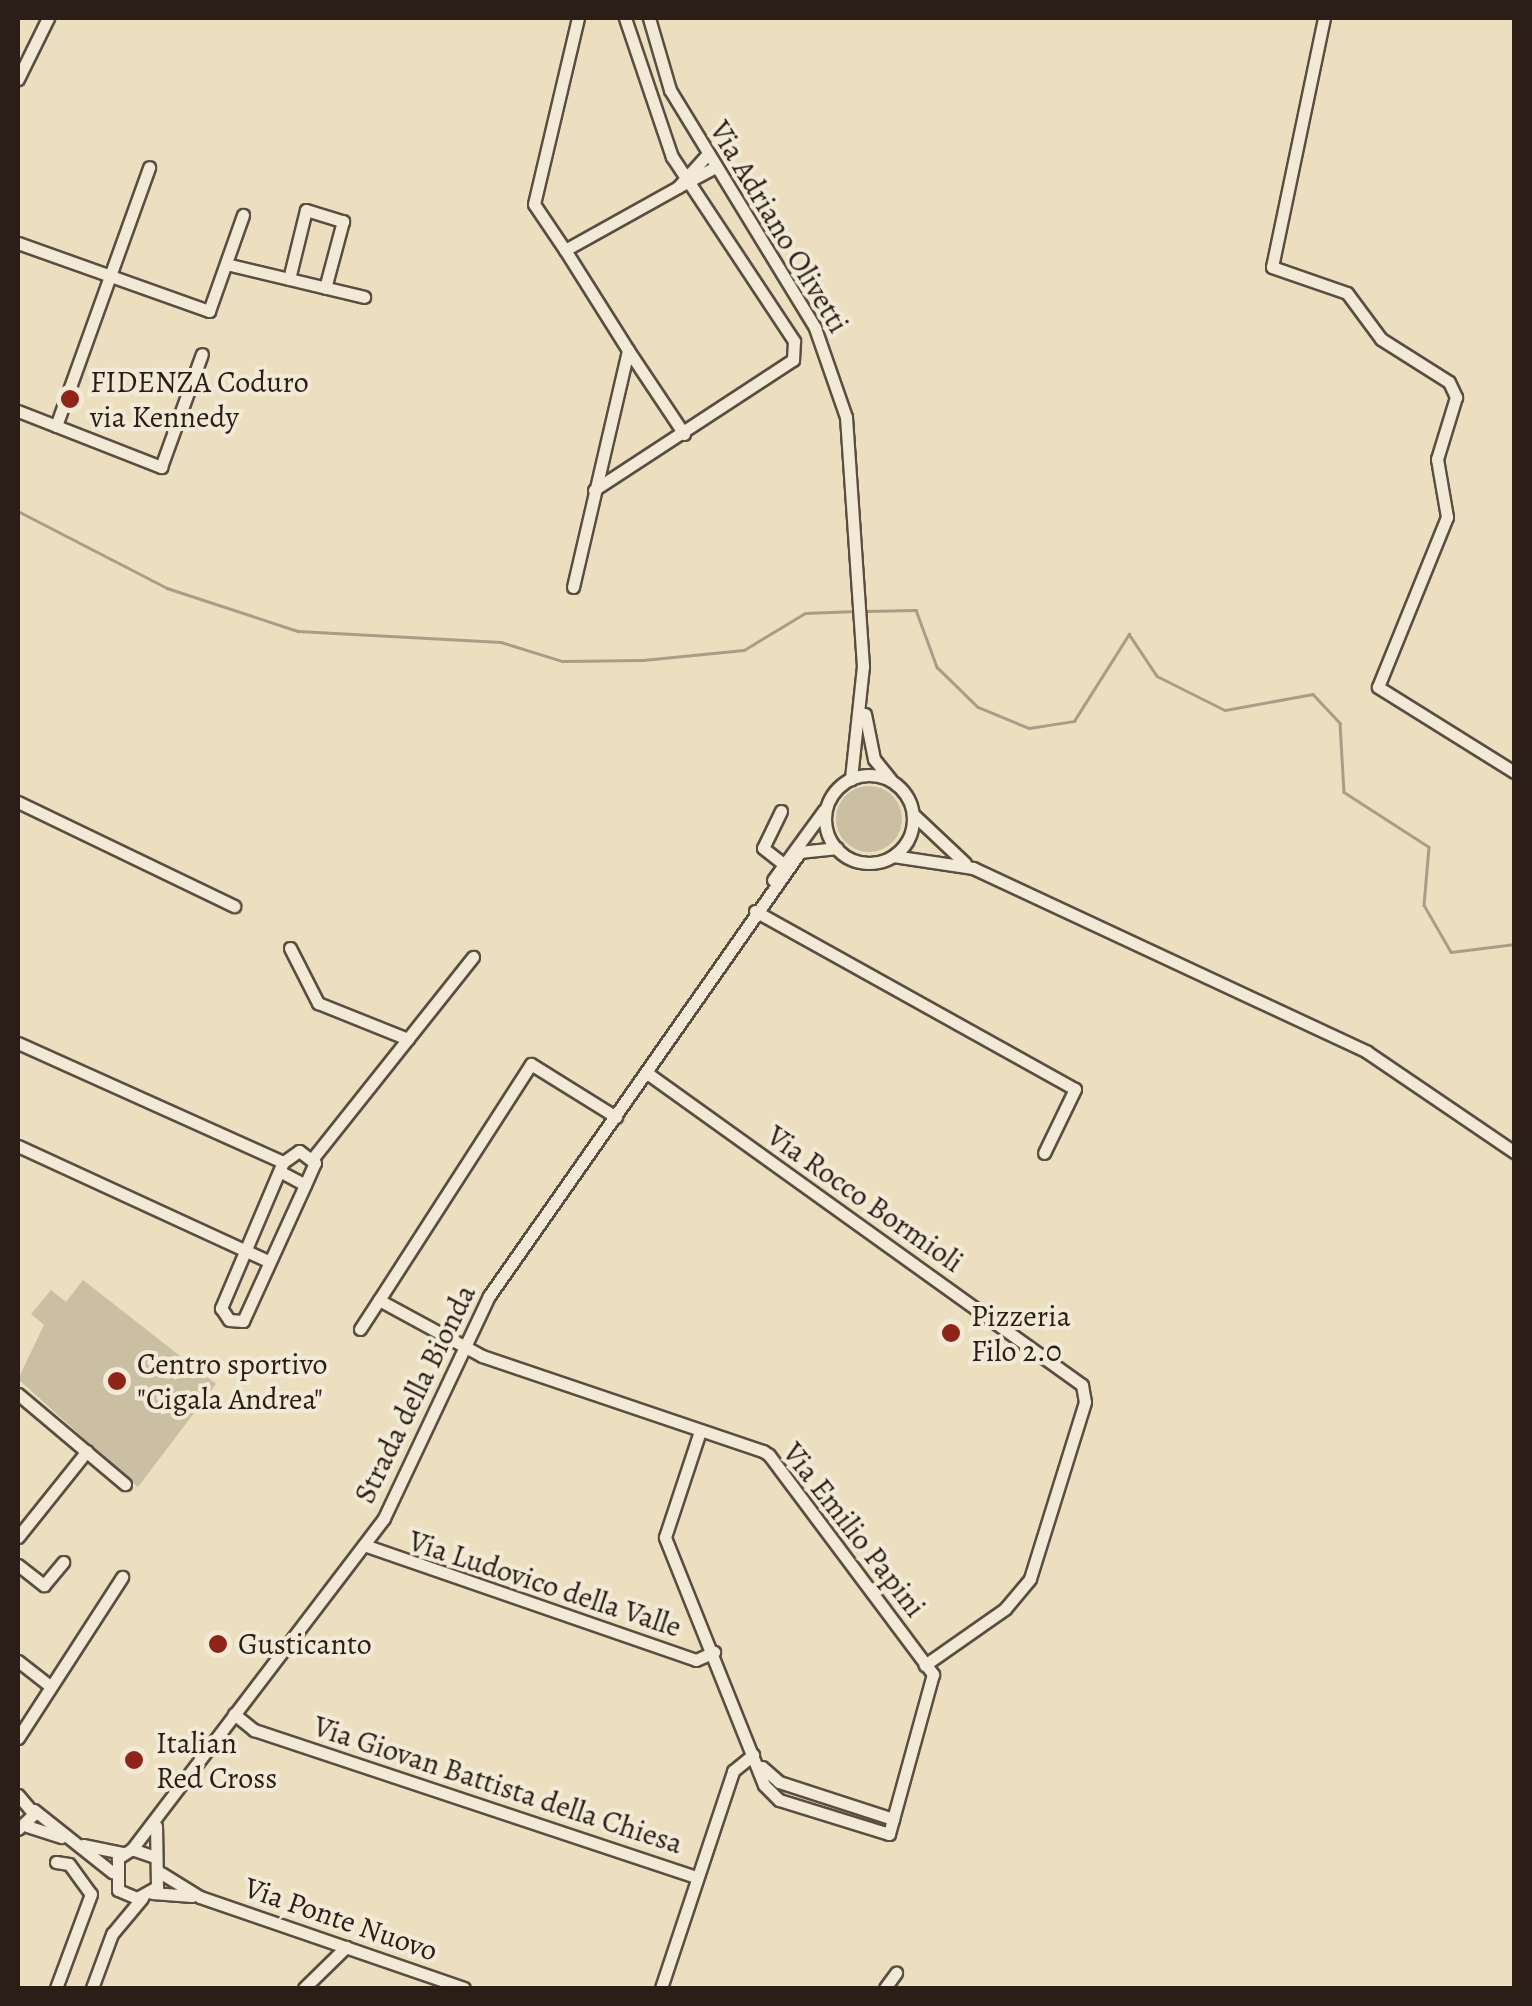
<!DOCTYPE html>
<style>
body{margin:0}
#map{position:relative;width:1532px;height:2006px;overflow:hidden;background:#ebdfc0;font-family:Alegreya,serif}
div>[style]{position:absolute}
.green>*{inset:0;background:#cabea3}
.round{border-radius:50%}
.stream>*{height:2.5px;margin:-1.25px;padding:0 1.25px;transform-origin:1.25px;border-radius:1.25px;background:#a99d87}
.roads{filter:drop-shadow(2px 0 #5a4e41) drop-shadow(-2px 0 #5a4e41) drop-shadow(0 2px #5a4e41) drop-shadow(0 -2px #5a4e41)}
.minor>*{height:11px;margin:-5.5px;padding:0 5.5px;transform-origin:5.5px;border-radius:5.5px;background:#f2ead6}
.minor>.ring{margin:-5.5px;padding:0;box-sizing:content-box;background:none;border:11px solid #f2ead6;border-radius:50%}
.dots>*{width:28px;height:28px;translate:-50% -50%;box-sizing:border-box;border:5px solid #f2ead6;border-radius:50%}
span{translate:-50% -50%;white-space:nowrap;text-align:center;line-height:1.15;-webkit-text-stroke:8px #f2ead6;paint-order:stroke}
.street-label{font-size:30px;color:#2a1e17}
.poi-label{font-size:30px;color:#2a1e17}
.left{translate:0 -50%;text-align:left}
.frame{position:absolute;inset:0;border:20px solid #2a1e17;pointer-events:none}
</style>
<div id="map">
<div class="green">
<i class="round" style="left:836px;top:786px;width:66px;height:66px"></i>
<i style="clip-path:polygon(83px 1280px,216px 1384px,138px 1487px,18px 1379px,44px 1325px,31px 1314px,51px 1290px,66px 1302px)"></i>
</div>
<div class="stream">
<i style="left:18px;top:511px;width:168px;rotate:27.3deg"></i>
<i style="left:167px;top:588px;width:138px;rotate:18.2deg"></i>
<i style="left:298px;top:631px;width:203px;rotate:3.1deg"></i>
<i style="left:501px;top:642px;width:64px;rotate:17.3deg"></i>
<i style="left:562px;top:661px;width:81px;rotate:-0.7deg"></i>
<i style="left:643px;top:660px;width:101px;rotate:-5.7deg"></i>
<i style="left:744px;top:650px;width:71px;rotate:-31.2deg"></i>
<i style="left:805px;top:613px;width:51px;rotate:-2.2deg"></i>
<i style="left:864px;top:611px;width:52px;rotate:-1.1deg"></i>
<i style="left:916px;top:610px;width:61px;rotate:69.8deg"></i>
<i style="left:937px;top:667px;width:57px;rotate:44.3deg"></i>
<i style="left:978px;top:707px;width:55px;rotate:22.4deg"></i>
<i style="left:1029px;top:728px;width:46px;rotate:-8.8deg"></i>
<i style="left:1074px;top:721px;width:103px;rotate:-57.7deg"></i>
<i style="left:1129px;top:634px;width:50px;rotate:56.3deg"></i>
<i style="left:1157px;top:676px;width:76px;rotate:26.6deg"></i>
<i style="left:1225px;top:710px;width:89px;rotate:-10.3deg"></i>
<i style="left:1313px;top:694px;width:40px;rotate:47deg"></i>
<i style="left:1340px;top:723px;width:69px;rotate:86.7deg"></i>
<i style="left:1344px;top:792px;width:101px;rotate:32.9deg"></i>
<i style="left:1429px;top:847px;width:58px;rotate:94.9deg"></i>
<i style="left:1424px;top:905px;width:54px;rotate:60.1deg"></i>
<i style="left:1451px;top:952px;width:64px;rotate:-7.2deg"></i>
</div>
<div class="roads">
<div class="minor">
<i style="left:649px;top:18px;width:75px;rotate:73.7deg"></i>
<i style="left:670px;top:90px;width:279px;rotate:58.6deg"></i>
<i style="left:815px;top:328px;width:94px;rotate:70.8deg"></i>
<i style="left:846px;top:417px;width:250px;rotate:86.1deg"></i>
<i style="left:863px;top:666px;width:114px;rotate:96.1deg"></i>
<i style="left:1324px;top:18px;width:254px;rotate:101.8deg"></i>
<i style="left:1272px;top:267px;width:79px;rotate:19.1deg"></i>
<i style="left:1347px;top:293px;width:57px;rotate:53.5deg"></i>
<i style="left:1381px;top:339px;width:80px;rotate:32.3deg"></i>
<i style="left:1449px;top:382px;width:17px;rotate:65deg"></i>
<i style="left:1456px;top:397px;width:65px;rotate:107deg"></i>
<i style="left:1437px;top:459px;width:59px;rotate:80.2deg"></i>
<i style="left:1447px;top:517px;width:183px;rotate:112.1deg"></i>
<i style="left:1378px;top:687px;width:160px;rotate:32deg"></i>
<i style="left:18px;top:79px;width:68px;rotate:-63.8deg"></i>
<i style="left:706px;top:156px;width:42px;rotate:132.1deg"></i>
<i style="left:678px;top:187px;width:40px;rotate:-28deg"></i>
<i style="left:18px;top:243px;width:203px;rotate:19.6deg"></i>
<i style="left:209px;top:311px;width:102px;rotate:-70.5deg"></i>
<i style="left:565px;top:250px;width:55px;rotate:-124deg"></i>
<i style="left:534px;top:204px;width:191px;rotate:-76.7deg"></i>
<i style="left:226px;top:264px;width:142px;rotate:13.4deg"></i>
<i style="left:289px;top:279px;width:71px;rotate:-76.2deg"></i>
<i style="left:306px;top:210px;width:39px;rotate:17deg"></i>
<i style="left:343px;top:221px;width:69px;rotate:105deg"></i>
<i style="left:628px;top:350px;width:101px;rotate:56.3deg"></i>
<i style="left:18px;top:411px;width:154px;rotate:21.4deg"></i>
<i style="left:161px;top:467px;width:120px;rotate:-70.1deg"></i>
<i style="left:56px;top:426px;width:275px;rotate:-70.2deg"></i>
<i style="left:594px;top:490px;width:238px;rotate:-33.2deg"></i>
<i style="left:793px;top:360px;width:19px;rotate:-87deg"></i>
<i style="left:794px;top:341px;width:221px;rotate:-123.5deg"></i>
<i style="left:672px;top:157px;width:147px;rotate:-108.7deg"></i>
<i style="left:573px;top:587px;width:243px;rotate:-76.9deg"></i>
<i style="left:628px;top:350px;width:118px;rotate:-122.2deg"></i>
<i style="left:565px;top:250px;width:129px;rotate:-29.1deg"></i>
<i style="left:865px;top:714px;width:46px;rotate:78.7deg"></i>
<i style="left:874px;top:759px;width:26px;rotate:51deg"></i>
<i class="ring" style="left:825px;top:775px;width:77px;height:77px"></i>
<i style="left:18px;top:802px;width:240px;rotate:25.7deg"></i>
<i style="left:781px;top:811px;width:41px;rotate:115.9deg"></i>
<i style="left:763px;top:848px;width:29px;rotate:38deg"></i>
<i style="left:914px;top:815px;width:70px;rotate:43.3deg"></i>
<i style="left:893px;top:856px;width:81px;rotate:8.5deg"></i>
<i style="left:973px;top:868px;width:435px;rotate:25deg"></i>
<i style="left:1367px;top:1052px;width:178px;rotate:34.2deg"></i>
<i style="left:773px;top:880px;width:87px;rotate:-53.9deg"></i>
<i style="left:755px;top:911px;width:366px;rotate:29.1deg"></i>
<i style="left:1075px;top:1089px;width:71px;rotate:115.8deg"></i>
<i style="left:290px;top:948px;width:62px;rotate:63deg"></i>
<i style="left:318px;top:1003px;width:97px;rotate:21.8deg"></i>
<i style="left:18px;top:1043px;width:290px;rotate:24.2deg"></i>
<i style="left:647px;top:1073px;width:535px;rotate:35.65deg"></i>
<i style="left:1082px;top:1385px;width:17px;rotate:80deg"></i>
<i style="left:1085px;top:1402px;width:185px;rotate:107.3deg"></i>
<i style="left:1030px;top:1579px;width:39px;rotate:130deg"></i>
<i style="left:1005px;top:1609px;width:98px;rotate:145deg"></i>
<i style="left:616px;top:1117px;width:100px;rotate:-148.1deg"></i>
<i style="left:531px;top:1064px;width:281px;rotate:122.8deg"></i>
<i style="left:379px;top:1300px;width:117px;rotate:28.5deg"></i>
<i style="left:482px;top:1356px;width:297px;rotate:18.7deg"></i>
<i style="left:763px;top:1451px;width:7px;rotate:34deg"></i>
<i style="left:769px;top:1455px;width:274px;rotate:53.2deg"></i>
<i style="left:933px;top:1674px;width:166px;rotate:105.4deg"></i>
<i style="left:889px;top:1834px;width:115px;rotate:-162.8deg"></i>
<i style="left:779px;top:1800px;width:21px;rotate:-135deg"></i>
<i style="left:764px;top:1785px;width:267px;rotate:-111.8deg"></i>
<i style="left:665px;top:1537px;width:112px;rotate:-71.7deg"></i>
<i style="left:18px;top:1146px;width:277px;rotate:24.7deg"></i>
<i style="left:313px;top:1158px;width:257px;rotate:-51.5deg"></i>
<i style="left:281px;top:1172px;width:27px;rotate:28deg"></i>
<i style="left:305px;top:1185px;width:24px;rotate:-66deg"></i>
<i style="left:315px;top:1163px;width:20px;rotate:-143deg"></i>
<i style="left:299px;top:1151px;width:19px;rotate:145deg"></i>
<i style="left:283px;top:1162px;width:159px;rotate:113deg"></i>
<i style="left:221px;top:1308px;width:14px;rotate:56deg"></i>
<i style="left:229px;top:1320px;width:14px;rotate:4deg"></i>
<i style="left:243px;top:1321px;width:149px;rotate:-65.5deg"></i>
<i style="left:360px;top:1329px;width:35px;rotate:-57deg"></i>
<i style="left:18px;top:1394px;width:140px;rotate:40.1deg"></i>
<i style="left:18px;top:1537px;width:110px;rotate:-51.3deg"></i>
<i style="left:364px;top:1545px;width:351px;rotate:19.1deg"></i>
<i style="left:696px;top:1660px;width:20px;rotate:-24deg"></i>
<i style="left:18px;top:1565px;width:33px;rotate:38deg"></i>
<i style="left:44px;top:1585px;width:30px;rotate:-50deg"></i>
<i style="left:18px;top:1661px;width:41px;rotate:38deg"></i>
<i style="left:234px;top:1714px;width:26px;rotate:39deg"></i>
<i style="left:254px;top:1730px;width:465px;rotate:18.4deg"></i>
<i style="left:18px;top:1738px;width:192px;rotate:-57.1deg"></i>
<i style="left:762px;top:1767px;width:23px;rotate:41deg"></i>
<i style="left:779px;top:1782px;width:120px;rotate:18deg"></i>
<i style="left:18px;top:1795px;width:25px;rotate:50deg"></i>
<i style="left:34px;top:1814px;width:22px;rotate:137deg"></i>
<i style="left:34px;top:1810px;width:100px;rotate:38.5deg"></i>
<i style="left:27px;top:1826px;width:36px;rotate:18deg"></i>
<i style="left:83px;top:1845px;width:41px;rotate:11.3deg"></i>
<i style="left:132px;top:1849px;width:416px;rotate:-52.7deg"></i>
<i style="left:384px;top:1518px;width:246px;rotate:-64.7deg"></i>
<i style="left:489px;top:1296px;width:542px;rotate:-54.99deg"></i>
<i style="left:800px;top:852px;width:37px;rotate:-6deg"></i>
<i style="left:155px;top:1857px;width:24px;rotate:-161deg"></i>
<i style="left:132px;top:1849px;width:17px;rotate:147deg"></i>
<i style="left:118px;top:1858px;width:32px;rotate:90deg"></i>
<i style="left:118px;top:1890px;width:21px;rotate:23deg"></i>
<i style="left:137px;top:1898px;width:23px;rotate:-29deg"></i>
<i style="left:157px;top:1887px;width:61px;rotate:-90.9deg"></i>
<i style="left:56px;top:1862px;width:13px;rotate:9deg"></i>
<i style="left:69px;top:1864px;width:37px;rotate:54deg"></i>
<i style="left:91px;top:1894px;width:100px;rotate:110.4deg"></i>
<i style="left:161px;top:1873px;width:46px;rotate:31.6deg"></i>
<i style="left:200px;top:1897px;width:279px;rotate:19deg"></i>
<i style="left:152px;top:1893px;width:40px;rotate:4.3deg"></i>
<i style="left:92px;top:1988px;width:58px;rotate:-69.7deg"></i>
<i style="left:112px;top:1934px;width:47px;rotate:-50.2deg"></i>
<i style="left:304px;top:1988px;width:59px;rotate:-44.3deg"></i>
<i style="left:661px;top:1988px;width:229px;rotate:-71.6deg"></i>
<i style="left:733px;top:1771px;width:26px;rotate:-39deg"></i>
<i style="left:885px;top:1988px;width:19px;rotate:-54deg"></i>
</div>
</div>
<div class="dots">
<i style="left:70px;top:399px;background:#8f2418"></i>
<i style="left:951px;top:1333px;background:#8f2418"></i>
<i style="left:117px;top:1381px;background:#8f2418"></i>
<i style="left:218px;top:1644px;background:#8f2418"></i>
<i style="left:134px;top:1760px;background:#8f2418"></i>
</div>
<div class="street-label">
<span style="left:779px;top:227px;rotate:59deg">Via Adriano Olivetti</span>
<span style="left:865px;top:1199px;rotate:35deg">Via Rocco Bormioli</span>
<span style="left:415px;top:1394px;rotate:-64deg">Strada della Bionda</span>
<span style="left:854px;top:1530px;rotate:52deg">Via Emilio Papini</span>
<span style="left:545px;top:1584px;rotate:18deg">Via Ludovico della Valle</span>
<span style="left:498px;top:1785px;rotate:18deg">Via Giovan Battista della Chiesa</span>
<span style="left:341px;top:1919px;rotate:19deg">Via Ponte Nuovo</span>
</div>
<div class="poi-label">
<span class="left" style="left:90px;top:399px">FIDENZA Coduro<br>via Kennedy</span>
<span class="left" style="left:971px;top:1333px">Pizzeria<br>Filo 2.0</span>
<span class="left" style="left:137px;top:1381px">Centro sportivo<br>"Cigala Andrea"</span>
<span class="left" style="left:238px;top:1644px">Gusticanto</span>
<span class="left" style="left:156px;top:1760px">Italian<br>Red Cross</span>
</div>
<div class="frame"></div>
</div>
